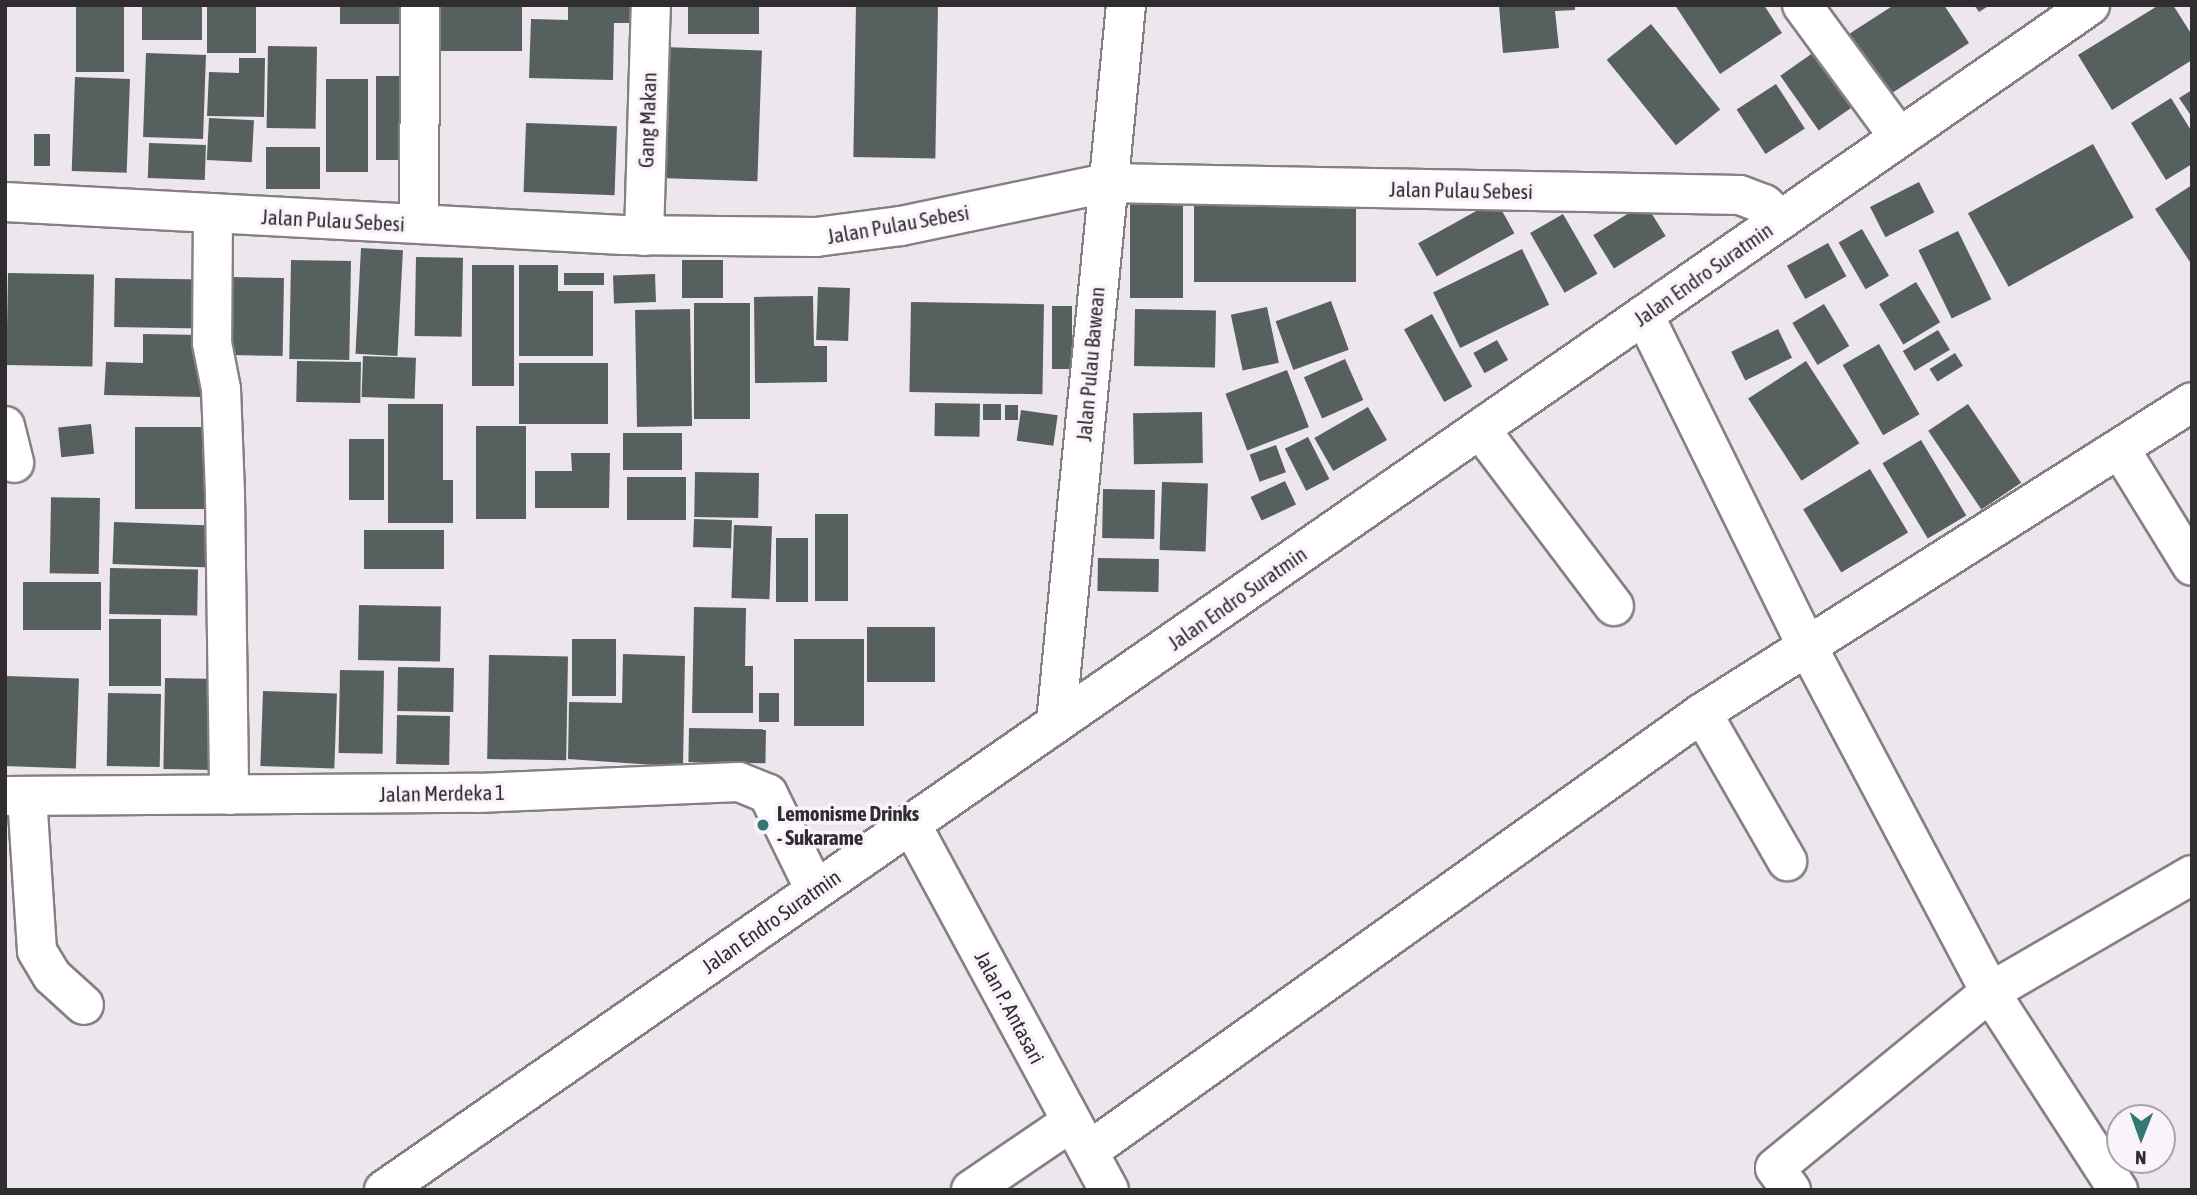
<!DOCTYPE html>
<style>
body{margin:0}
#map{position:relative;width:2197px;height:1195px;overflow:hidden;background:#eee6ed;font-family:"Asap Condensed",sans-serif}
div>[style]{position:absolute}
.building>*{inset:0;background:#56605f;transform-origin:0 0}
.roads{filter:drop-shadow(2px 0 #867f86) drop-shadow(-2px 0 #867f86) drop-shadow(0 2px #867f86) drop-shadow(0 -2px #867f86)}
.minor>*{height:38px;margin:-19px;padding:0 19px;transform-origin:19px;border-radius:19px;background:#fff}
.major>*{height:38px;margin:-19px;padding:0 19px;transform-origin:19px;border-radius:19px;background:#fff}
.dots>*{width:19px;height:19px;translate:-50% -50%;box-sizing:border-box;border:4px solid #fbf3fb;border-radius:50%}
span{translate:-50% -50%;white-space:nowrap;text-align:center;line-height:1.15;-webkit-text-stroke:7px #fbf3fb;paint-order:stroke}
.street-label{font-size:21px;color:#302d30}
.poi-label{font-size:21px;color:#302d30;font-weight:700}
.left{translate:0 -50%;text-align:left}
.frame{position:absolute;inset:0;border:7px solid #302d30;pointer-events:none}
.north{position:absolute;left:2106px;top:1104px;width:70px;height:70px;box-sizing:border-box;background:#fbf3fb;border:2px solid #aaa4aa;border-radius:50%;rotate:181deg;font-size:19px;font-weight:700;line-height:28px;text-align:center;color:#302d30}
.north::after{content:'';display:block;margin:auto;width:24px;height:32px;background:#317972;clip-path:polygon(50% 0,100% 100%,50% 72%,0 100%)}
</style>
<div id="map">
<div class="building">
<i style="left:76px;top:5px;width:48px;height:67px"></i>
<i style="left:142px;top:5px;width:60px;height:35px"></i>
<i style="left:207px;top:5px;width:49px;height:48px"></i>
<i style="left:340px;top:5px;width:67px;height:19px"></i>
<i style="left:431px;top:5px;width:91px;height:46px"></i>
<i style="clip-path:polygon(568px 5px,639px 5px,638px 23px,614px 23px,613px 80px,529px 78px,531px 19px,568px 20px)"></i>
<i style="left:688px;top:5px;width:71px;height:29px"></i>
<i style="left:856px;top:5px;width:82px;height:152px;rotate:1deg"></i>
<i style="clip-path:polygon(1499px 5px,1575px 5px,1575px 10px,1555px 11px,1559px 48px,1503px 53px)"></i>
<i style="clip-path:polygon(1675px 5px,1764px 5px,1782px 33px,1720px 74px)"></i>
<i style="clip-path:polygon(1894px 5px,1944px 5px,1969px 43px,1889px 95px,1849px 34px)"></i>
<i style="clip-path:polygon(1974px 5px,1990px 5px,1979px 12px)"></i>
<i style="clip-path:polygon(2159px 5px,2173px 5px,2192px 35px,2192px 60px,2112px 110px,2078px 55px)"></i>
<i style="left:1651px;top:24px;width:110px;height:57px;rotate:51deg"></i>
<i style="left:1827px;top:43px;width:67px;height:57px;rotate:55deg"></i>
<i style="left:268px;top:46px;width:49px;height:82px;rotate:1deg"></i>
<i style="left:664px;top:47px;width:98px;height:131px;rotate:2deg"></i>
<i style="left:146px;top:53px;width:60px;height:84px;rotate:2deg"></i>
<i style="clip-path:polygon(239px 58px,265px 58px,264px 117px,207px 116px,209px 72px,239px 73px)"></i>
<i style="left:376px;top:76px;width:34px;height:84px"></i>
<i style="left:75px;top:77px;width:55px;height:94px;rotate:2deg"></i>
<i style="left:326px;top:79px;width:42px;height:93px"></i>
<i style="left:1776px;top:84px;width:53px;height:47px;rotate:57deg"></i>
<i style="clip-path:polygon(2192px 90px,2192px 117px,2179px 98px)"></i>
<i style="clip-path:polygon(2171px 98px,2192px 132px,2192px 164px,2166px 180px,2131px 123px)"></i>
<i style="left:209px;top:118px;width:45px;height:42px;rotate:3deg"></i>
<i style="left:526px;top:123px;width:91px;height:69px;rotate:2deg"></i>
<i style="left:34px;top:134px;width:16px;height:32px"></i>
<i style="left:149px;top:143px;width:57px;height:35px;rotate:2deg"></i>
<i style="left:2093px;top:144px;width:84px;height:143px;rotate:61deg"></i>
<i style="left:266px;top:147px;width:54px;height:42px"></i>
<i style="left:1919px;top:182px;width:34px;height:55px;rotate:63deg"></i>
<i style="clip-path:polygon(2192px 185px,2192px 265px,2155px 209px)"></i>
<i style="left:1194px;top:198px;width:162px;height:84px"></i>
<i style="left:1496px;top:200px;width:38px;height:89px;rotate:61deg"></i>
<i style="left:1183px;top:201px;width:97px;height:53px;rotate:90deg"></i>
<i style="left:1645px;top:203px;width:39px;height:61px;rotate:58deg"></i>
<i style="left:1563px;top:214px;width:69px;height:38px;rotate:60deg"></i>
<i style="left:1862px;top:229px;width:54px;height:27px;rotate:60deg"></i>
<i style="left:1958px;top:231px;width:76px;height:44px;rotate:64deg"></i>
<i style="left:1828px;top:243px;width:38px;height:47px;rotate:61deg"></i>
<i style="left:361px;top:248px;width:42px;height:106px;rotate:3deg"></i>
<i style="left:1522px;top:249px;width:62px;height:99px;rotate:64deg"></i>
<i style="left:416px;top:257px;width:47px;height:79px;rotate:1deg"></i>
<i style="left:291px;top:260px;width:60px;height:99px;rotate:1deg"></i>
<i style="left:682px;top:260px;width:41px;height:38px"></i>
<i style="left:472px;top:265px;width:42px;height:121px"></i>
<i style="clip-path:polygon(519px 265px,558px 265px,558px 291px,593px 291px,593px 356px,519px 356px)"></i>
<i style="left:8px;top:273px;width:86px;height:92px;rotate:1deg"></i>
<i style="left:604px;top:273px;width:12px;height:40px;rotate:90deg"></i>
<i style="left:655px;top:274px;width:28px;height:42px;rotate:88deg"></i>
<i style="left:232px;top:277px;width:52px;height:78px;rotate:1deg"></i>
<i style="left:115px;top:278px;width:88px;height:49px;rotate:1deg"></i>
<i style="left:1916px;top:282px;width:47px;height:43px;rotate:59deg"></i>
<i style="left:818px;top:287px;width:32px;height:53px;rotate:2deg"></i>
<i style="clip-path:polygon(813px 296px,814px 346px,827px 346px,827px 382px,755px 383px,754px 297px)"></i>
<i style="left:1331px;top:301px;width:52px;height:59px;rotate:70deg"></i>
<i style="left:911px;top:302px;width:133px;height:90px;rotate:1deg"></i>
<i style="left:750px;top:303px;width:116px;height:56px;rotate:90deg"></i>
<i style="left:1824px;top:304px;width:49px;height:37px;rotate:59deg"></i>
<i style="left:1052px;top:306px;width:20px;height:63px"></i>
<i style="left:1267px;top:307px;width:57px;height:37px;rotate:78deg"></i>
<i style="left:690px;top:309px;width:117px;height:55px;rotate:89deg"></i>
<i style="left:1135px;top:309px;width:81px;height:57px;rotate:1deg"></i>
<i style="left:1432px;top:314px;width:83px;height:32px;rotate:61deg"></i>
<i style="left:1778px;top:329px;width:32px;height:52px;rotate:64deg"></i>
<i style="left:1938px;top:330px;width:23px;height:41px;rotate:59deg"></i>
<i style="clip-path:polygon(143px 334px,202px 335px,201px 397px,104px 395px,106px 362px,143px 363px)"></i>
<i style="left:1497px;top:340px;width:23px;height:27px;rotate:61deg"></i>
<i style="left:1879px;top:344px;width:81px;height:42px;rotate:60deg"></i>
<i style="left:1955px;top:353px;width:15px;height:30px;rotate:58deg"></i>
<i style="left:363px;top:356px;width:53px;height:41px;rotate:2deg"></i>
<i style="left:1345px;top:359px;width:45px;height:45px;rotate:66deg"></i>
<i style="left:297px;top:361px;width:64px;height:41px;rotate:1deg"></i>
<i style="left:1806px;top:361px;width:98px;height:69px;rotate:57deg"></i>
<i style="left:519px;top:363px;width:89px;height:61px"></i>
<i style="left:1287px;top:370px;width:61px;height:66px;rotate:69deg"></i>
<i style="left:935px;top:403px;width:45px;height:33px;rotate:1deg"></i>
<i style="clip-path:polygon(388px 404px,443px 404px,443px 480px,453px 480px,453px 523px,388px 523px)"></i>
<i style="left:983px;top:404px;width:18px;height:16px"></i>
<i style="left:1968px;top:404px;width:95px;height:48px;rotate:56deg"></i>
<i style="left:1005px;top:405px;width:13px;height:15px"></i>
<i style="left:1368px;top:407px;width:38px;height:62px;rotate:60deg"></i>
<i style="left:1021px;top:410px;width:37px;height:31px;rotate:8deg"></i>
<i style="left:1202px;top:412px;width:51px;height:69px;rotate:89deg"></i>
<i style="left:91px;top:424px;width:30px;height:33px;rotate:84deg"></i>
<i style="left:476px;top:426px;width:50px;height:93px"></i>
<i style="left:135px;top:427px;width:73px;height:82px"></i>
<i style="left:682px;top:433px;width:37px;height:59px;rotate:90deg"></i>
<i style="left:1308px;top:437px;width:47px;height:26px;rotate:63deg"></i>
<i style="left:349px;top:439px;width:35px;height:61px"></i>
<i style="left:1921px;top:440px;width:88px;height:45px;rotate:59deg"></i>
<i style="left:1276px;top:445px;width:29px;height:28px;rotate:70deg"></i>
<i style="clip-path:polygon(571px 453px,610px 453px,609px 508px,535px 508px,535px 471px,572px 471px)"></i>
<i style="left:1870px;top:469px;width:74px;height:78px;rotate:59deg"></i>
<i style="left:695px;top:472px;width:64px;height:45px;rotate:1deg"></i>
<i style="left:627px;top:477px;width:59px;height:43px"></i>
<i style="left:1285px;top:481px;width:26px;height:38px;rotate:65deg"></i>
<i style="left:1162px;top:482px;width:46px;height:68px;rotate:2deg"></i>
<i style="left:1103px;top:489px;width:52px;height:49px;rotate:1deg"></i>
<i style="left:100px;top:498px;width:76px;height:49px;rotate:91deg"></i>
<i style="left:815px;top:514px;width:33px;height:87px"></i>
<i style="left:694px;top:519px;width:38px;height:28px;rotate:2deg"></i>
<i style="left:114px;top:522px;width:105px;height:42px;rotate:2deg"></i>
<i style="left:734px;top:525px;width:38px;height:73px;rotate:2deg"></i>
<i style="left:364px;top:530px;width:80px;height:39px"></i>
<i style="left:776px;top:538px;width:32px;height:64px"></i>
<i style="left:1098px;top:558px;width:61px;height:33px;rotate:1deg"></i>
<i style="left:110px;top:568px;width:88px;height:46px;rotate:1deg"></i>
<i style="left:23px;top:582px;width:78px;height:48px"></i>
<i style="left:359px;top:605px;width:82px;height:55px;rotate:1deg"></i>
<i style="clip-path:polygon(694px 607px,746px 608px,745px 666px,753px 666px,753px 713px,692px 713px)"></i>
<i style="left:109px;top:619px;width:52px;height:67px"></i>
<i style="left:867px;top:627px;width:68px;height:55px"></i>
<i style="left:572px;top:639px;width:44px;height:57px"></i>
<i style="left:794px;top:639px;width:70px;height:87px"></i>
<i style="clip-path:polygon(623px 654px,685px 656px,683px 767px,568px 759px,569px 702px,622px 703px)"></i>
<i style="left:489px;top:655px;width:79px;height:104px;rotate:1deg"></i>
<i style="left:398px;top:667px;width:56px;height:44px;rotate:1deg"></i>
<i style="left:340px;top:670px;width:44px;height:83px;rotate:1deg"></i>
<i style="left:7px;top:676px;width:72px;height:90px;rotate:2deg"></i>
<i style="left:165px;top:678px;width:53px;height:91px;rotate:1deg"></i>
<i style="left:263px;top:691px;width:74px;height:75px;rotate:2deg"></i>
<i style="left:108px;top:693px;width:53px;height:73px;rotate:1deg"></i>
<i style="left:759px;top:693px;width:20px;height:29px"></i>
<i style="left:397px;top:715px;width:53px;height:49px;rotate:1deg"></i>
<i style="left:689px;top:728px;width:77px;height:34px;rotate:1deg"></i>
</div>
<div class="roads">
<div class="minor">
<i style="left:1802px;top:5px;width:164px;rotate:53.7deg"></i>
<i style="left:5px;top:202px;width:619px;rotate:3.06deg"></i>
<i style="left:623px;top:235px;width:193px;rotate:0.6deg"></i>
<i style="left:816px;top:237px;width:86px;rotate:-7.4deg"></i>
<i style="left:901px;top:226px;width:210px;rotate:-11.8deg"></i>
<i style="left:1107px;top:183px;width:633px;rotate:1.09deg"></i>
<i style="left:1740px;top:195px;width:26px;rotate:21deg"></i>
<i style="left:1764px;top:204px;width:23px;rotate:43deg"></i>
<i style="left:213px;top:213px;width:130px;rotate:90.4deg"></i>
<i style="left:212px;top:343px;width:47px;rotate:78.9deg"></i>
<i style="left:221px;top:389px;width:106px;rotate:87.8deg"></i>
<i style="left:225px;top:495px;width:300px;rotate:89.2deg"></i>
<i style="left:419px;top:224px;width:219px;rotate:-89.7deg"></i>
<i style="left:644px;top:236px;width:231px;rotate:-88.3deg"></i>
<i style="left:1644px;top:315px;width:367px;rotate:63.8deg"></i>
<i style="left:1806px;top:644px;width:394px;rotate:62.1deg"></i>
<i style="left:1990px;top:992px;width:236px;rotate:57.1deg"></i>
<i style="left:5px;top:426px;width:38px;rotate:76deg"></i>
<i style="left:1480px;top:429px;width:222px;rotate:52.9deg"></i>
<i style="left:2120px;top:449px;width:137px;rotate:58.4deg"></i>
<i style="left:1702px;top:713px;width:171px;rotate:60.1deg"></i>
<i style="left:1056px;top:723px;width:721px;rotate:-84.43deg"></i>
<i style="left:5px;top:796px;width:472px;rotate:-0.4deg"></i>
<i style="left:477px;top:793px;width:262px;rotate:-2.4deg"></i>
<i style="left:739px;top:782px;width:31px;rotate:22deg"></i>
<i style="left:768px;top:794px;width:107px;rotate:63.9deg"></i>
<i style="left:27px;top:796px;width:155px;rotate:86.3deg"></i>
<i style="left:37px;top:951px;width:29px;rotate:59deg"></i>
<i style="left:52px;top:976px;width:43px;rotate:42.2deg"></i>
<i style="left:911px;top:824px;width:416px;rotate:61.6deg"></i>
<i style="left:1089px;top:1151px;width:753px;rotate:-35.55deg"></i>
<i style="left:1702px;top:713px;width:580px;rotate:-32.4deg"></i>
<i style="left:971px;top:1190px;width:121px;rotate:-34.2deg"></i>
<i style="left:1791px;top:1190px;width:27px;rotate:-126deg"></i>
<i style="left:1775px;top:1168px;width:278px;rotate:-39.3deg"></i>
<i style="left:1990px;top:992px;width:233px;rotate:-30.1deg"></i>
</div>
<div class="major">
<i style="left:384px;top:1190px;width:2077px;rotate:-34.78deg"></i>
</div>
</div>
<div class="dots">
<i style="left:763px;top:825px;background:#317972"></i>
</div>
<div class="street-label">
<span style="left:647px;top:120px;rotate:-88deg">Gang Makan</span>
<span style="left:1461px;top:190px;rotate:1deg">Jalan Pulau Sebesi</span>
<span style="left:333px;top:220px;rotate:3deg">Jalan Pulau Sebesi</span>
<span style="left:898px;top:224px;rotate:-10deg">Jalan Pulau Sebesi</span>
<span style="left:1703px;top:274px;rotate:-35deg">Jalan Endro Suratmin</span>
<span style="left:1090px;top:364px;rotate:-85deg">Jalan Pulau Bawean</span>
<span style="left:1237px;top:598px;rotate:-35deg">Jalan Endro Suratmin</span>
<span style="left:442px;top:793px;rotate:-1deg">Jalan Merdeka 1</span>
<span style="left:771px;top:921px;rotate:-35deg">Jalan Endro Suratmin</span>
<span style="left:1010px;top:1007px;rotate:62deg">Jalan P. Antasari</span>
</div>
<div class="poi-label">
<span class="left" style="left:777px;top:825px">Lemonisme Drinks<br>- Sukarame</span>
</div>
<div class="frame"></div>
<div class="north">N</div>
</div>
